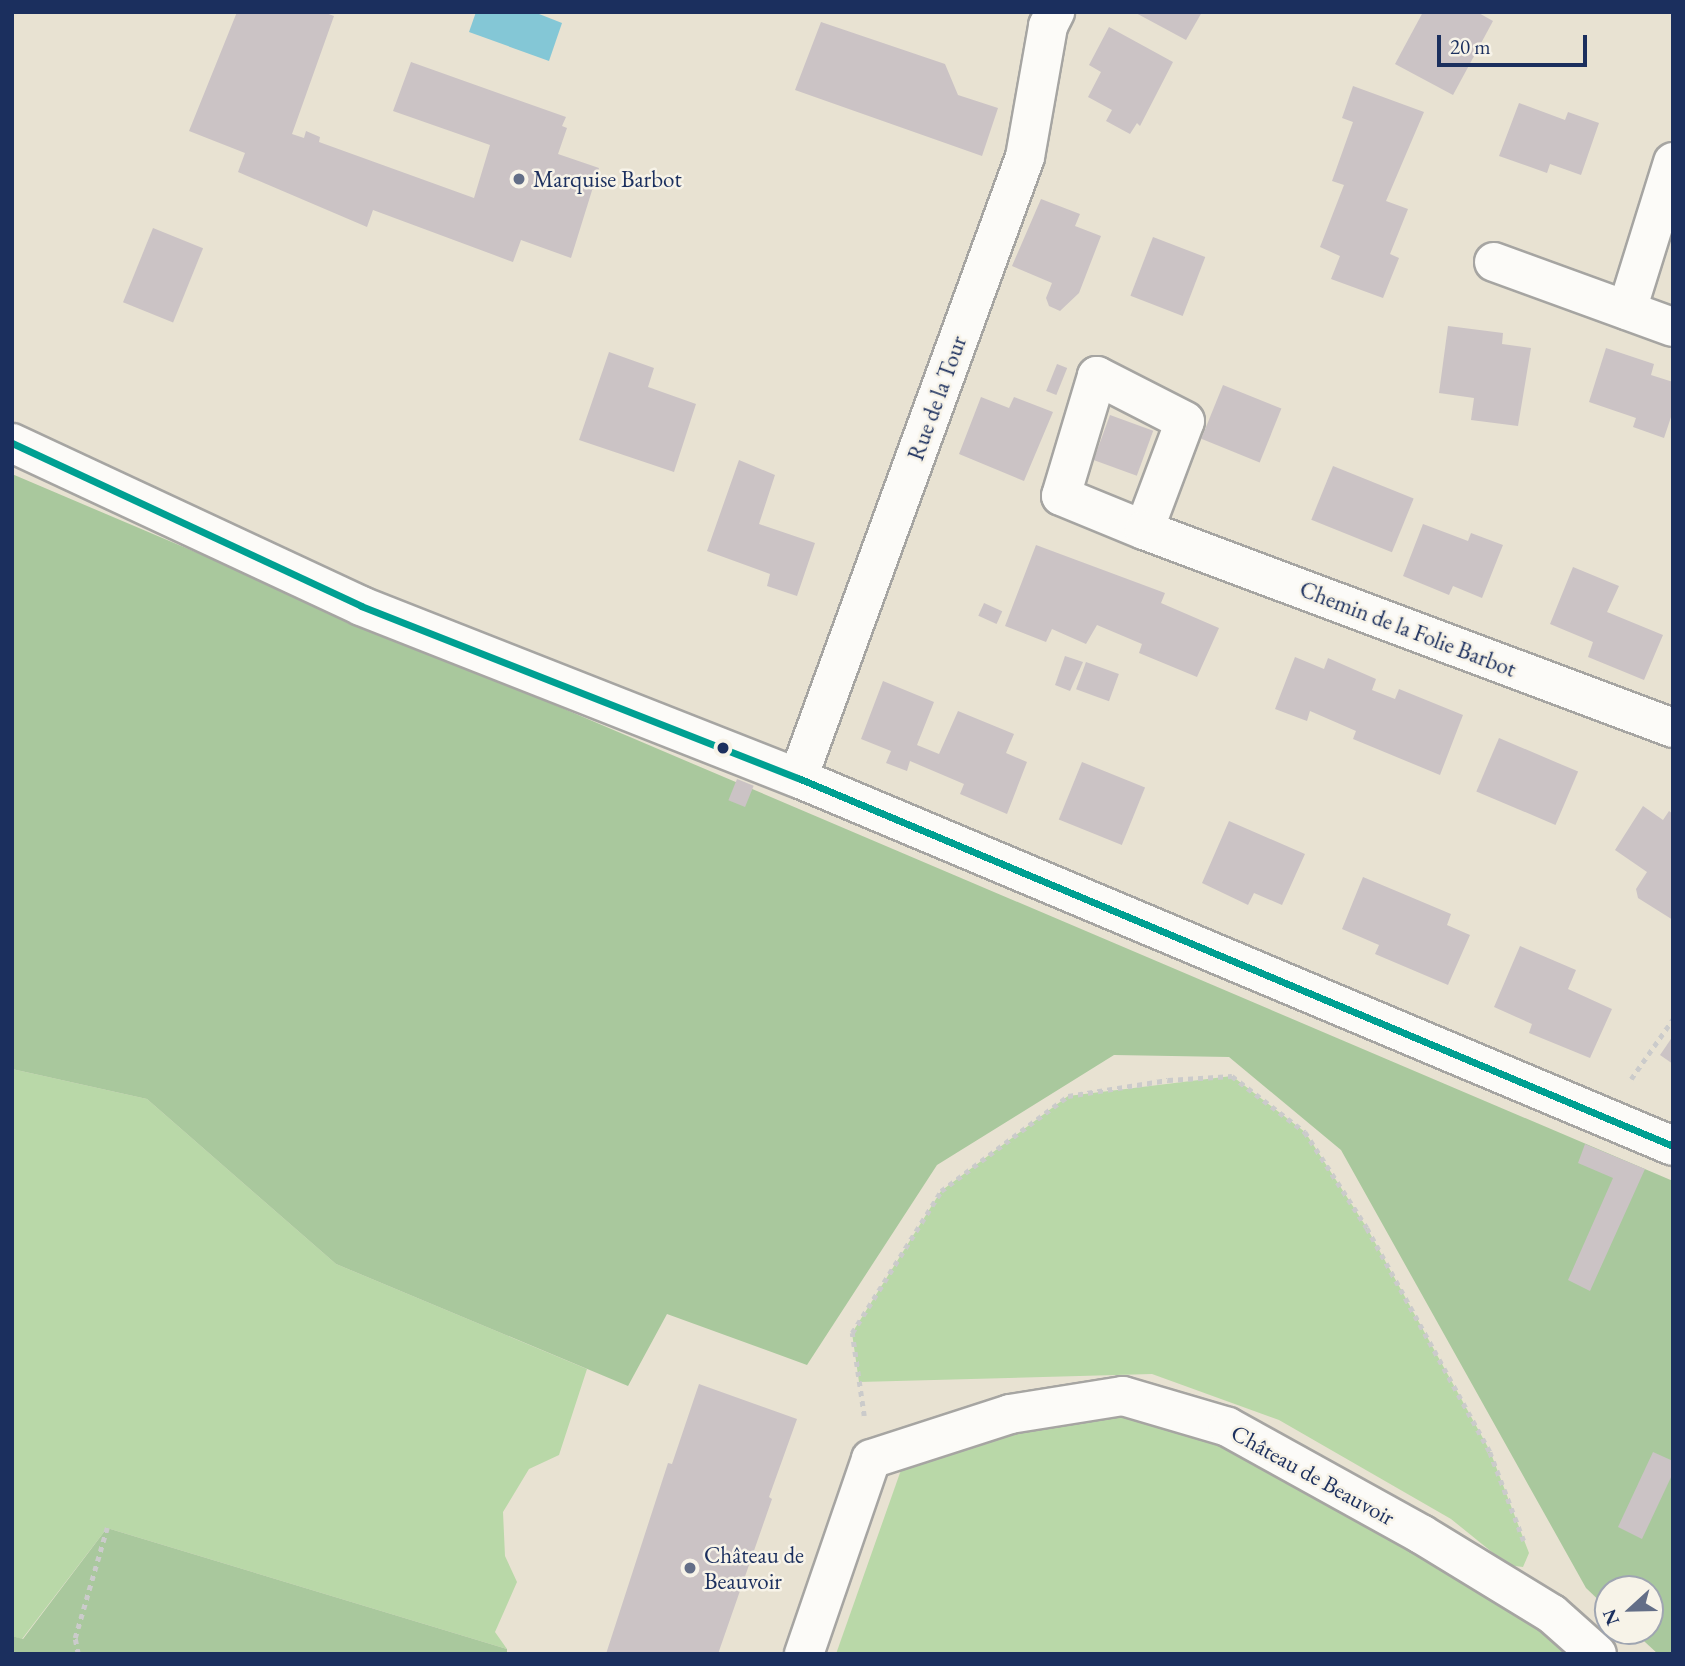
<!DOCTYPE html>
<meta charset="utf-8">
<style>
body{margin:0}
#map{position:relative;width:1685px;height:1666px;overflow:hidden;background:#e8e2d2;font-family:"EB Garamond",serif}
div>[style]{position:absolute}
.green>*{inset:0;background:#b9d8a8}
.forest>*{inset:0;background:#a9c89d}
.water>*{inset:0;background:#84c7d6}
.building>*{inset:0;background:#cbc3c5;transform-origin:0 0}
.path>*{height:4.5px;margin-top:-2.25px;transform-origin:0;background:repeating-linear-gradient(90deg,#cbcbcb 0 5px,transparent 0 10px)}
.roads{filter:drop-shadow(2px 0 #a6a5a2) drop-shadow(-2px 0 #a6a5a2) drop-shadow(0 2px #a6a5a2) drop-shadow(0 -2px #a6a5a2)}
.minor>*{height:38px;margin:-19px;padding:0 19px;transform-origin:19px;border-radius:19px;background:#fcfbf8}
.bus-1>*{height:7px;margin:-3.5px;padding:0 3.5px;transform-origin:3.5px;border-radius:3.5px;background:#00a092}
.dots>*{width:19px;height:19px;translate:-50% -50%;box-sizing:border-box;border:4px solid #f7f3e8;border-radius:50%}
span{translate:-50% -50%;white-space:nowrap;text-align:center;line-height:1.15;-webkit-text-stroke:5px #f7f3e8;paint-order:stroke}
.poi-label{font-size:23px;color:#1b2f5e}
.left{translate:0 -50%;text-align:left}
.street-label{font-size:23px;color:#1b2f5e}
.frame{position:absolute;inset:0;border:14px solid #1b2f5e;pointer-events:none}
.north{position:absolute;left:1594px;top:1575px;width:70px;height:70px;box-sizing:border-box;background:#f7f3e8;border:2px solid #9fa5b1;border-radius:50%;rotate:248deg;font-size:19px;font-weight:700;line-height:28px;text-align:center;color:#1b2f5e}
.north::after{content:'';display:block;margin:auto;width:24px;height:32px;background:#636e87;clip-path:polygon(50% 0,100% 100%,50% 72%,0 100%)}
.scale{position:absolute;left:1437px;top:35px;width:150px;height:32px;box-sizing:border-box;border:4px solid #1b2f5e;border-top:0;padding-left:9px;font-size:21px;line-height:24px;white-space:nowrap;color:#1b2f5e;-webkit-text-stroke:5px #f7f3e8;paint-order:stroke}
</style>
<div id="map">
<div class="green">
<i style="clip-path:polygon(12px 1069px,147px 1099px,336px 1264px,587px 1369px,559px 1455px,529px 1469px,503px 1512px,505px 1556px,517px 1582px,495px 1632px,507px 1649px,107px 1528px,22px 1639px,12px 1636px)"></i>
<i style="clip-path:polygon(1232px 1076px,1305px 1132px,1367px 1228px,1490px 1451px,1529px 1553px,1523px 1567px,1508px 1565px,1451px 1519px,1279px 1420px,1152px 1374px,859px 1382px,852px 1333px,941px 1191px,1068px 1096px)"></i>
<i style="clip-path:polygon(1123px 1396px,1228px 1427px,1597px 1654px,836px 1654px,901px 1470px,1010px 1414px)"></i>
</div>
<div class="forest">
<i style="clip-path:polygon(12px 474px,1673px 1181px,1673px 1654px,1658px 1654px,1633px 1631px,1650px 1631px,1650px 1589px,1608px 1589px,1608px 1609px,1586px 1588px,1341px 1150px,1229px 1057px,1114px 1055px,937px 1165px,807px 1365px,667px 1314px,628px 1386px,336px 1264px,147px 1099px,12px 1069px)"></i>
<i style="clip-path:polygon(107px 1528px,507px 1649px,507px 1654px,12px 1654px,12px 1636px,23px 1639px)"></i>
</div>
<div class="water">
<i style="clip-path:polygon(476px 12px,534px 12px,562px 23px,549px 61px,469px 32px)"></i>
</div>
<div class="building">
<i style="clip-path:polygon(237px 12px,323px 12px,334px 16px,292px 134px,304px 138px,306px 131px,320px 137px,319px 142px,474px 198px,490px 145px,393px 111px,411px 62px,566px 117px,562px 126px,567px 128px,558px 154px,599px 168px,571px 258px,521px 240px,513px 262px,373px 210px,367px 227px,238px 172px,245px 153px,189px 131px)"></i>
<i style="clip-path:polygon(1134px 12px,1202px 12px,1186px 40px)"></i>
<i style="clip-path:polygon(1423px 12px,1477px 12px,1493px 21px,1453px 95px,1395px 64px)"></i>
<i style="clip-path:polygon(821px 22px,945px 64px,958px 95px,998px 108px,982px 156px,795px 90px)"></i>
<i style="clip-path:polygon(1109px 27px,1173px 62px,1140px 126px,1137px 123px,1130px 134px,1106px 121px,1112px 110px,1088px 97px,1101px 72px,1089px 65px)"></i>
<i style="clip-path:polygon(1353px 86px,1424px 112px,1386px 201px,1408px 209px,1390px 254px,1399px 258px,1383px 298px,1331px 279px,1340px 256px,1320px 247px,1344px 185px,1332px 181px,1353px 122px,1342px 118px)"></i>
<i style="clip-path:polygon(1519px 103px,1565px 120px,1568px 112px,1599px 123px,1581px 175px,1550px 164px,1547px 173px,1499px 156px)"></i>
<i style="clip-path:polygon(1041px 199px,1080px 214px,1075px 226px,1101px 236px,1079px 293px,1060px 311px,1049px 306px,1046px 298px,1052px 283px,1012px 266px)"></i>
<i style="left:153px;top:228px;width:54px;height:80px;rotate:22deg"></i>
<i style="left:1153px;top:237px;width:56px;height:63px;rotate:21deg"></i>
<i style="clip-path:polygon(1448px 326px,1503px 333px,1502px 344px,1531px 348px,1518px 426px,1471px 420px,1474px 398px,1439px 393px)"></i>
<i style="clip-path:polygon(1606px 348px,1654px 364px,1651px 375px,1673px 382px,1673px 411px,1664px 438px,1633px 427px,1636px 418px,1589px 402px)"></i>
<i style="clip-path:polygon(609px 352px,654px 368px,648px 387px,696px 404px,674px 472px,579px 440px)"></i>
<i style="left:1057px;top:364px;width:11px;height:29px;rotate:22deg"></i>
<i style="left:1223px;top:385px;width:63px;height:58px;rotate:22deg"></i>
<i style="clip-path:polygon(981px 397px,1009px 408px,1014px 397px,1053px 412px,1024px 481px,959px 454px)"></i>
<i style="left:1110px;top:415px;width:46px;height:48px;rotate:20deg"></i>
<i style="clip-path:polygon(739px 460px,775px 475px,759px 524px,815px 543px,797px 596px,767px 586px,770px 574px,707px 551px)"></i>
<i style="left:1333px;top:466px;width:87px;height:58px;rotate:22deg"></i>
<i style="clip-path:polygon(1423px 524px,1468px 541px,1471px 533px,1503px 545px,1482px 598px,1453px 586px,1449px 595px,1403px 576px)"></i>
<i style="clip-path:polygon(1036px 545px,1165px 593px,1161px 603px,1219px 628px,1197px 677px,1139px 653px,1142px 644px,1097px 625px,1086px 644px,1052px 629px,1046px 642px,1005px 626px)"></i>
<i style="clip-path:polygon(1573px 567px,1619px 586px,1607px 612px,1663px 635px,1644px 680px,1588px 657px,1593px 642px,1550px 624px)"></i>
<i style="left:984px;top:603px;width:20px;height:14px;rotate:24deg"></i>
<i style="clip-path:polygon(1065px 656px,1083px 662px,1070px 691px,1055px 685px)"></i>
<i style="clip-path:polygon(1295px 657px,1324px 669px,1328px 658px,1376px 679px,1372px 690px,1395px 699px,1399px 689px,1463px 715px,1440px 775px,1353px 739px,1356px 731px,1310px 711px,1307px 721px,1275px 709px)"></i>
<i style="left:1086px;top:662px;width:35px;height:29px;rotate:20deg"></i>
<i style="clip-path:polygon(883px 681px,934px 702px,917px 745px,939px 754px,958px 711px,1014px 734px,1006px 753px,1027px 762px,1007px 814px,960px 794px,964px 784px,910px 761px,907px 771px,886px 763px,891px 751px,861px 739px)"></i>
<i style="left:1499px;top:738px;width:86px;height:58px;rotate:23deg"></i>
<i style="left:1082px;top:762px;width:68px;height:62px;rotate:22deg"></i>
<i style="left:737px;top:779px;width:18px;height:23px;rotate:22deg"></i>
<i style="clip-path:polygon(1643px 806px,1663px 820px,1669px 811px,1673px 814px,1673px 920px,1638px 898px,1636px 889px,1647px 872px,1615px 850px)"></i>
<i style="clip-path:polygon(1229px 821px,1305px 854px,1282px 905px,1254px 893px,1248px 905px,1202px 883px)"></i>
<i style="clip-path:polygon(1363px 877px,1451px 914px,1447px 925px,1470px 935px,1448px 985px,1375px 954px,1379px 945px,1342px 929px)"></i>
<i style="clip-path:polygon(1520px 946px,1576px 970px,1568px 989px,1612px 1009px,1590px 1058px,1529px 1033px,1532px 1024px,1494px 1007px)"></i>
<i style="clip-path:polygon(1673px 1036px,1673px 1064px,1660px 1055px)"></i>
<i style="clip-path:polygon(1585px 1144px,1645px 1169px,1590px 1291px,1568px 1280px,1613px 1178px,1578px 1163px)"></i>
<i style="clip-path:polygon(699px 1384px,797px 1419px,769px 1497px,772px 1499px,718px 1654px,606px 1654px,668px 1463px,672px 1464px)"></i>
<i style="clip-path:polygon(1653px 1452px,1673px 1461px,1673px 1473px,1642px 1539px,1618px 1527px)"></i>
</div>
<div class="path">
<i style="left:1631px;top:1079px;width:73px;rotate:-55deg"></i>
<i style="left:864px;top:1416px;width:84px;rotate:-98.2deg"></i>
<i style="left:852px;top:1333px;width:168px;rotate:-57.9deg"></i>
<i style="left:941px;top:1191px;width:159px;rotate:-36.8deg"></i>
<i style="left:1068px;top:1096px;width:101px;rotate:-9.1deg"></i>
<i style="left:1168px;top:1080px;width:64px;rotate:-3.6deg"></i>
<i style="left:1232px;top:1076px;width:92px;rotate:37.5deg"></i>
<i style="left:1305px;top:1132px;width:114px;rotate:57.1deg"></i>
<i style="left:1367px;top:1228px;width:256px;rotate:61.2deg"></i>
<i style="left:1490px;top:1452px;width:95px;rotate:69.1deg"></i>
<i style="left:78px;top:1654px;width:16px;rotate:-101deg"></i>
<i style="left:75px;top:1638px;width:115px;rotate:-73.8deg"></i>
</div>
<div class="roads">
<div class="minor">
<i style="left:1494px;top:262px;width:190px;rotate:20deg"></i>
<i style="left:1627px;top:310px;width:155px;rotate:-72.7deg"></i>
<i style="left:12px;top:443px;width:385px;rotate:25deg"></i>
<i style="left:361px;top:606px;width:470px;rotate:21.5deg"></i>
<i style="left:798px;top:778px;width:949px;rotate:22.81deg"></i>
<i style="left:1144px;top:530px;width:116px;rotate:-69.4deg"></i>
<i style="left:1185px;top:421px;width:99px;rotate:-152.9deg"></i>
<i style="left:1097px;top:376px;width:125px;rotate:106.7deg"></i>
<i style="left:1061px;top:496px;width:90px;rotate:22.3deg"></i>
<i style="left:1144px;top:530px;width:565px;rotate:20.52deg"></i>
<i style="left:798px;top:778px;width:661px;rotate:-69.92deg"></i>
<i style="left:1025px;top:157px;width:133px;rotate:-80deg"></i>
<i style="left:1048px;top:26px;width:16px;rotate:-63deg"></i>
<i style="left:804px;top:1654px;width:206px;rotate:-71deg"></i>
<i style="left:871px;top:1459px;width:146px;rotate:-17.9deg"></i>
<i style="left:1010px;top:1414px;width:114px;rotate:-9.1deg"></i>
<i style="left:1123px;top:1396px;width:109px;rotate:16.4deg"></i>
<i style="left:1228px;top:1427px;width:221px;rotate:29deg"></i>
<i style="left:1421px;top:1534px;width:153px;rotate:31.4deg"></i>
<i style="left:1552px;top:1614px;width:60px;rotate:41.6deg"></i>
</div>
</div>
<div class="bus-1">
<i style="left:12px;top:443px;width:385px;rotate:25deg"></i>
<i style="left:361px;top:606px;width:470px;rotate:21.5deg"></i>
<i style="left:798px;top:778px;width:949px;rotate:22.81deg"></i>
</div>
<div class="dots">
<i style="left:519px;top:179px;background:#636e87"></i>
<i style="left:723px;top:748px;background:#1b2f5e"></i>
<i style="left:690px;top:1568px;background:#636e87"></i>
</div>
<div class="poi-label">
<span class="left" style="left:533px;top:179px">Marquise Barbot</span>
<span class="left" style="left:704px;top:1568px">Château de<br>Beauvoir</span>
</div>
<div class="street-label">
<span style="left:937px;top:398px;rotate:-70deg">Rue de la Tour</span>
<span style="left:1408px;top:629px;rotate:21deg">Chemin de la Folie Barbot</span>
<span style="left:1313px;top:1475px;rotate:29deg">Château de Beauvoir</span>
</div>
<div class="frame"></div>
<div class="north">N</div>
<div class="scale">20 m</div>
</div>
